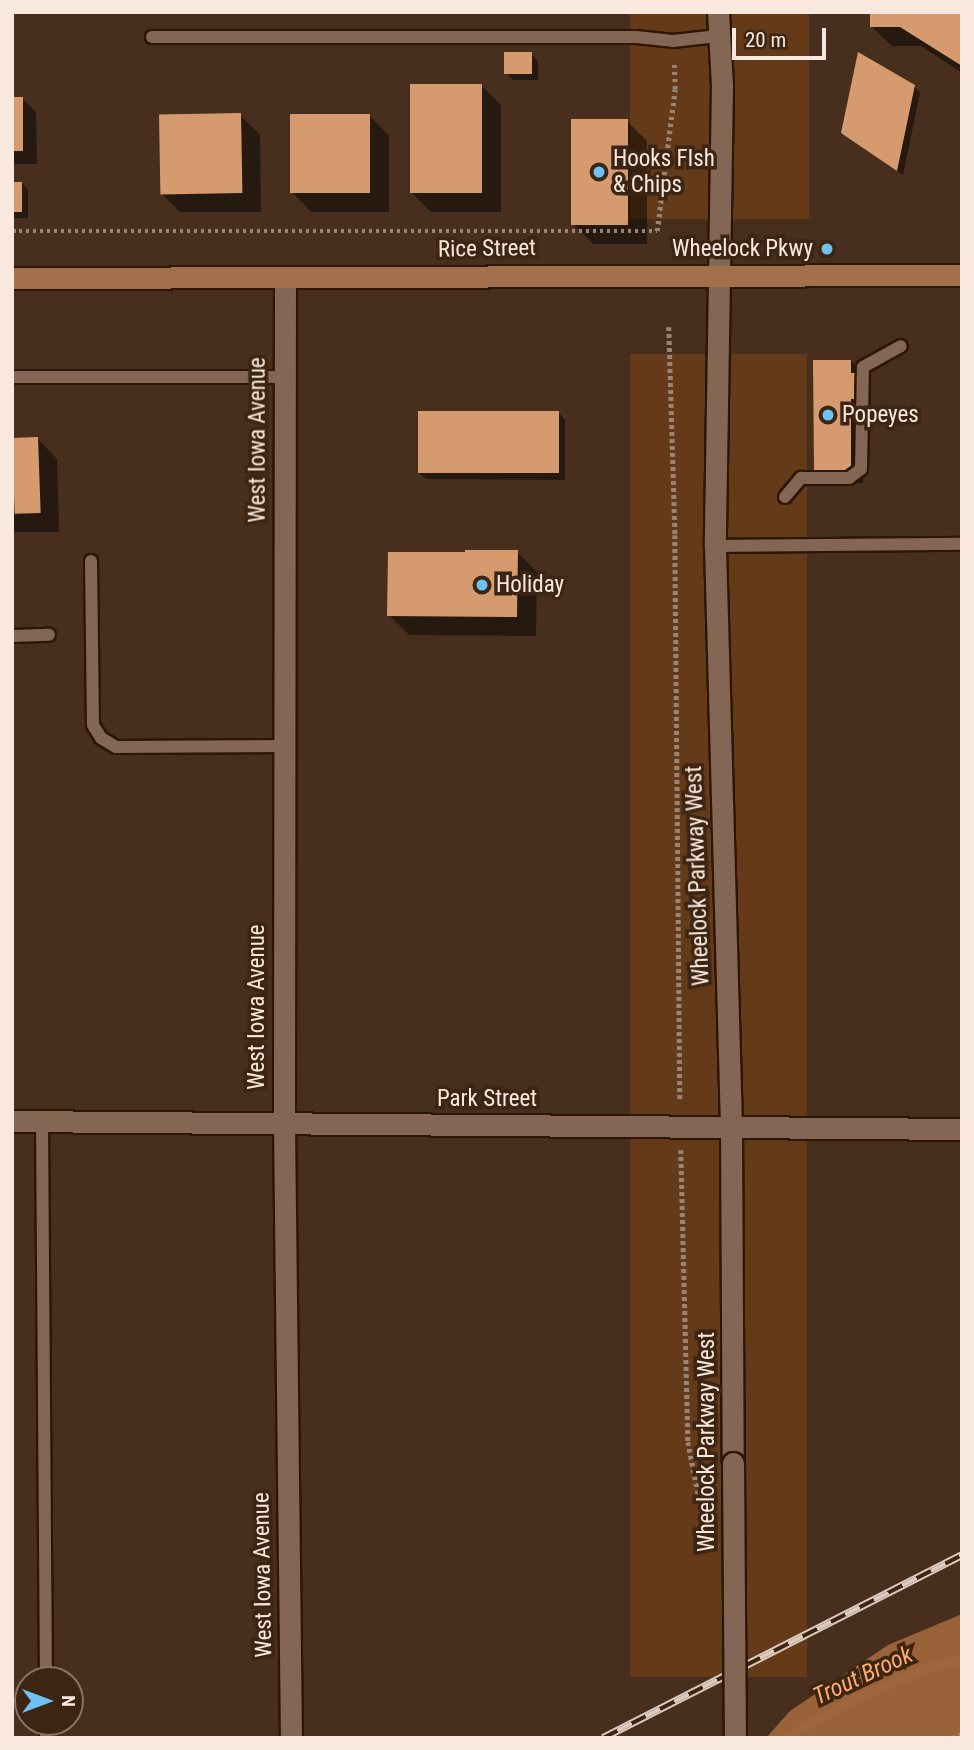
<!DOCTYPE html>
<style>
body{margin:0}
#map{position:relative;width:974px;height:1750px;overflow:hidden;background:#482f1d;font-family:"Roboto Condensed",sans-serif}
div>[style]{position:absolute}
.green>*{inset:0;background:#653a18;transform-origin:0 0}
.forest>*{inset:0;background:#9a6238}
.shadow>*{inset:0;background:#0007}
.stream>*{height:10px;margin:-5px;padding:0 5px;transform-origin:5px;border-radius:5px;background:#9e663c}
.building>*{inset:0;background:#d69a6f;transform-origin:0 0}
.path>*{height:4.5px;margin-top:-2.25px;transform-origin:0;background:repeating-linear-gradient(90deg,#998476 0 3.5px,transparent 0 7px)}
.roads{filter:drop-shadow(2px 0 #2d1605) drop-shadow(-2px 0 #2d1605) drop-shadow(0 2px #2d1605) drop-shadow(0 -2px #2d1605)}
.service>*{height:12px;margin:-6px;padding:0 6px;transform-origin:6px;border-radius:6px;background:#836653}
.minor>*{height:21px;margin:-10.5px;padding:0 10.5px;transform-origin:10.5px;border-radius:10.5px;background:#836653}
.tertiary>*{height:21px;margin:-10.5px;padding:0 10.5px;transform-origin:10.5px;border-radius:10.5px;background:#836653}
.secondary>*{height:21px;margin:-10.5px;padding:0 10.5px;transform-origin:10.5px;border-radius:10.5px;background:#a2704b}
.rail>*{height:8px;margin-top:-4px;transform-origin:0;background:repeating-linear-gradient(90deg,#3d2513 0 16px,#dccabe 0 32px);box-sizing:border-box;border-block:2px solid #dccabe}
.bridges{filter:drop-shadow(2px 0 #2d1605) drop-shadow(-2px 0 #2d1605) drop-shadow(0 2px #2d1605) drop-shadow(0 -2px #2d1605)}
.tertiary-bridge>*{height:21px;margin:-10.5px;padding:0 10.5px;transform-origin:10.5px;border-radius:10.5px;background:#836653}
.dots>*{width:19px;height:19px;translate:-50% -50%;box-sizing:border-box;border:4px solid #3d2513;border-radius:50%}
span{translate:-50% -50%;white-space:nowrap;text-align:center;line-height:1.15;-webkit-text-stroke:7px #3d2513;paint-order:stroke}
.poi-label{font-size:23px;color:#f8e8dd}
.left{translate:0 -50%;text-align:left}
.right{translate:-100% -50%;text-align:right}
.street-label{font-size:23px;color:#f8e8dd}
.water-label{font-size:24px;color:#fdab70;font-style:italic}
.frame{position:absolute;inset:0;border:14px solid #f8e8dd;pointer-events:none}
.north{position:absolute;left:14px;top:1666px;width:70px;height:70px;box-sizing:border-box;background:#3d2513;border:2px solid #887364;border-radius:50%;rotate:90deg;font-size:19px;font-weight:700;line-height:28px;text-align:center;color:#f8e8dd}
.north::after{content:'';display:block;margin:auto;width:24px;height:32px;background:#6ec2f3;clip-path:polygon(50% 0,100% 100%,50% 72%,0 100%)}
.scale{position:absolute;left:732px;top:28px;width:94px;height:32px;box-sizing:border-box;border:4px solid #f8e8dd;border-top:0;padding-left:9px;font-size:21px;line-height:24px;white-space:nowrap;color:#f8e8dd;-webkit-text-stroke:5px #3d2513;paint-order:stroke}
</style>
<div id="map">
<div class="green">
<i style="left:630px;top:12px;width:179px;height:207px"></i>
<i style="left:630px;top:354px;width:177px;height:1323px"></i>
</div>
<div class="forest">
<i style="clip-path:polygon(962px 1614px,962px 1738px,766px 1738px,790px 1711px,888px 1645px)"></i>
</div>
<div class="shadow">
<i style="clip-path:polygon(962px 12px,962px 73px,921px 46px,892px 46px,872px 27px)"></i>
<i style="clip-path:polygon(532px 54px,538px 61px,538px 80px,513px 80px,507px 73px)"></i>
<i style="clip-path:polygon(481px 85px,501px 105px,501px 212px,431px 212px,411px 192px)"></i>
<i style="clip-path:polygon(914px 86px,920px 93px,903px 175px,843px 133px)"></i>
<i style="clip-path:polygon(12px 99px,23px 99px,36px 112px,37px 164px,12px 164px)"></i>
<i style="clip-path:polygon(240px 115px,260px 135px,261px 212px,180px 212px,160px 192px)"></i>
<i style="clip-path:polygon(370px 116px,389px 136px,389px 212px,311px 212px,292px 192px)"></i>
<i style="clip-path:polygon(627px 121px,647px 141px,647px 244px,593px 244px,573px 224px)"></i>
<i style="clip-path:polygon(12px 183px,22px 183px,28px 190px,28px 218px,12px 218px)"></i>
<i style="clip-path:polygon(851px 361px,864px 375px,864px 381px,871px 388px,871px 411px,863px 411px,863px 483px,829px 483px,815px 470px)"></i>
<i style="clip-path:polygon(559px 413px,565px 420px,565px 480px,426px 479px,419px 473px)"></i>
<i style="clip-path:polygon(12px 439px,38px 439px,57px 459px,59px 532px,12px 532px)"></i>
<i style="clip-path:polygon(517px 552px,537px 572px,536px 636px,409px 635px,389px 615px)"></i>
</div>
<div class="stream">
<i style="left:785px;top:1738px;width:80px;rotate:-29.1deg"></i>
<i style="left:855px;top:1699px;width:76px;rotate:-23.2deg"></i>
<i style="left:925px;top:1669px;width:38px;rotate:-14deg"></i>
</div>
<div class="building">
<i style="clip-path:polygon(870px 12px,962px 12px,962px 66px,900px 27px,870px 27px)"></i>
<i style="left:504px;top:52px;width:28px;height:22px"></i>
<i style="clip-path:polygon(858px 52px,915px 85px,897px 171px,841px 133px)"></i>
<i style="left:410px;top:84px;width:72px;height:109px"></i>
<i style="left:12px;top:97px;width:11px;height:54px"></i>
<i style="left:241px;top:113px;width:80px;height:82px;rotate:89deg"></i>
<i style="left:290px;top:114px;width:80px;height:79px"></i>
<i style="left:571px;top:119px;width:57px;height:106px"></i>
<i style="left:12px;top:182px;width:10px;height:30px"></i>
<i style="clip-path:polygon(813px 360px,851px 360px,851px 373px,858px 373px,858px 399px,851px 399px,851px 470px,814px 470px)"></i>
<i style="left:418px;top:411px;width:141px;height:62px"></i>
<i style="left:38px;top:437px;width:76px;height:26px;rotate:88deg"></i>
<i style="clip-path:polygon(465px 550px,518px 550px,517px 617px,387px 616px,388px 552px,465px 552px)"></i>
</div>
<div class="path">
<i style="left:12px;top:231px;width:645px"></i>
<i style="left:657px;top:231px;width:143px;rotate:-82.8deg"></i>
<i style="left:675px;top:89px;width:27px;rotate:-92deg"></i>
<i style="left:669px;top:327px;width:208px;rotate:88.3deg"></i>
<i style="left:675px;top:535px;width:565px;rotate:89.49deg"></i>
<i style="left:681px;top:1150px;width:292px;rotate:88.6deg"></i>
<i style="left:688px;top:1442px;width:88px;rotate:78.8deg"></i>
<i style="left:952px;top:1738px;width:11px;rotate:-22deg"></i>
</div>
<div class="roads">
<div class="service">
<i style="left:152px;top:37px;width:484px"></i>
<i style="left:636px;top:37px;width:37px;rotate:6deg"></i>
<i style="left:673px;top:41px;width:45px;rotate:-6.3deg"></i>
<i style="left:12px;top:377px;width:273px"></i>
<i style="left:785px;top:497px;width:25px;rotate:-50deg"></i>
<i style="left:801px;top:478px;width:48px"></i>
<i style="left:849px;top:478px;width:15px;rotate:-37deg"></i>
<i style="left:861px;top:469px;width:102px;rotate:-88.9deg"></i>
<i style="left:863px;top:367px;width:43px;rotate:-28.9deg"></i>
<i style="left:715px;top:546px;width:247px;rotate:-0.5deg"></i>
<i style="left:91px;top:561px;width:164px;rotate:89.3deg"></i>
<i style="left:93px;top:725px;width:15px;rotate:58deg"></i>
<i style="left:101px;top:738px;width:17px;rotate:31deg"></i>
<i style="left:116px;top:747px;width:168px;rotate:-0.3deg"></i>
<i style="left:12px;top:636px;width:37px;rotate:-2deg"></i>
<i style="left:42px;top:1122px;width:558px;rotate:89.59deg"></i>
<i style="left:46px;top:1722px;width:16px;rotate:90deg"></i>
</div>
<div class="minor">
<i style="left:285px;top:277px;width:847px;rotate:90.07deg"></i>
<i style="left:284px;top:1124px;width:614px;rotate:89.35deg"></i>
<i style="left:12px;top:1121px;width:950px;rotate:0.48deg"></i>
</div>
<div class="tertiary">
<i style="left:718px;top:12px;width:73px;rotate:86.9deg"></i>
<i style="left:722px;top:85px;width:461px;rotate:90.9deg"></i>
<i style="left:715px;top:546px;width:581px;rotate:88.42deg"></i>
<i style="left:731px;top:1127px;width:336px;rotate:89.7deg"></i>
</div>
<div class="secondary">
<i style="left:12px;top:278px;width:950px;rotate:-0.18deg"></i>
</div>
</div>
<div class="rail">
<i style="left:603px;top:1738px;width:403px;rotate:-27deg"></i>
</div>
<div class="bridges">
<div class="tertiary-bridge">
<i style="left:733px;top:1463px;width:275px;rotate:89.6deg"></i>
</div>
</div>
<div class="dots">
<i style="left:599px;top:172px;background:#6ec2f3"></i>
<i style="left:827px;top:249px;background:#6ec2f3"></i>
<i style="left:828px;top:415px;background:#6ec2f3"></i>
<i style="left:482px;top:585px;background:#6ec2f3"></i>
</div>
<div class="poi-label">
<span class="left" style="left:613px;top:172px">Hooks FIsh<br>&amp; Chips</span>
<span class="right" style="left:813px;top:249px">Wheelock Pkwy</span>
<span class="left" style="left:842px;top:415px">Popeyes</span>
<span class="left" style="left:496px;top:585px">Holiday</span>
</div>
<div class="street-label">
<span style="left:487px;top:249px;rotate:-1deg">Rice Street</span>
<span style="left:258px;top:440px;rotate:-90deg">West Iowa Avenue</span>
<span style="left:698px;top:876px;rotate:-92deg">Wheelock Parkway West</span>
<span style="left:257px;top:1007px;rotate:-90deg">West Iowa Avenue</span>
<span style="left:487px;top:1099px">Park Street</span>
<span style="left:707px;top:1442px;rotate:-90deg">Wheelock Parkway West</span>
<span style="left:263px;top:1575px;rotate:-91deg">West Iowa Avenue</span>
</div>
<div class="water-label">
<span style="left:863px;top:1676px;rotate:-25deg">Trout Brook</span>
</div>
<div class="frame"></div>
<div class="north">N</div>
<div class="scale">20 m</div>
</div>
